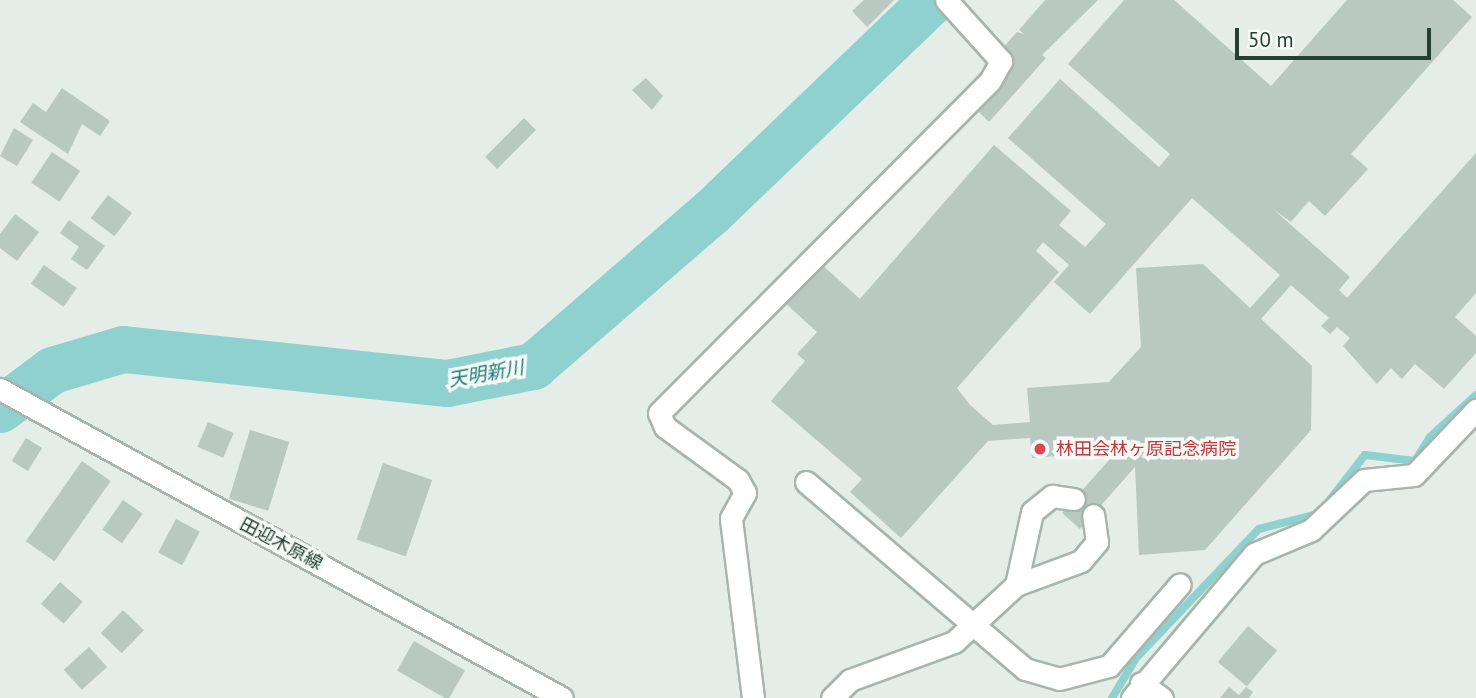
<!DOCTYPE html>
<meta charset="utf-8">
<style>
body{margin:0}
#map{position:relative;width:1476px;height:698px;overflow:hidden;background:#e4ede8;font-family:"PT Sans","Noto Sans JP",sans-serif}
div>[style]{position:absolute}
.stream>*{height:8px;margin:-4px;padding:0 4px;transform-origin:4px;border-radius:4px;background:#8ed1cf}
.river>*{height:47px;margin:-23.5px;padding:0 23.5px;transform-origin:23.5px;border-radius:23.5px;background:#8ed1cf}
.building>*{inset:0;background:#b9c8c0;transform-origin:0 0}
.roads{filter:drop-shadow(2px 0 #a7b5ae) drop-shadow(-2px 0 #a7b5ae) drop-shadow(0 2px #a7b5ae) drop-shadow(0 -2px #a7b5ae)}
.minor>*{height:21px;margin:-10.5px;padding:0 10.5px;transform-origin:10.5px;border-radius:10.5px;background:#fff}
.secondary>*{height:21px;margin:-10.5px;padding:0 10.5px;transform-origin:10.5px;border-radius:10.5px;background:#fff}
.dots>*{width:19px;height:19px;translate:-50% -50%;box-sizing:border-box;border:4px solid #f5faf6;border-radius:50%}
span{translate:-50% -50%;white-space:nowrap;text-align:center;line-height:1.15;-webkit-text-stroke:7px #f5faf6;paint-order:stroke}
.health-label{font-size:18px;color:#be3a42}
.left{translate:0 -50%;text-align:left}
.street-label{font-size:18px;color:#243f33}
.water-label{font-size:19px;color:#1e7a79;font-style:italic}
.scale{position:absolute;left:1235px;top:28px;width:196px;height:32px;box-sizing:border-box;border:4px solid #243f33;border-top:0;padding-left:9px;font-size:21px;line-height:24px;white-space:nowrap;color:#243f33;-webkit-text-stroke:5px #f5faf6;paint-order:stroke}
</style>
<div id="map">
<div class="stream">
<i style="left:1329px;top:501px;width:58px;rotate:-52deg"></i>
<i style="left:1365px;top:455px;width:50px;rotate:6.8deg"></i>
<i style="left:1415px;top:461px;width:28px;rotate:-58deg"></i>
<i style="left:1430px;top:437px;width:62px;rotate:-42.4deg"></i>
<i style="left:1112px;top:698px;width:47px;rotate:-59deg"></i>
<i style="left:1136px;top:658px;width:178px;rotate:-46.4deg"></i>
<i style="left:1259px;top:529px;width:61px;rotate:-14.3deg"></i>
</div>
<div class="river">
<i style="left:0;top:409px;width:65px;rotate:-36.9deg"></i>
<i style="left:52px;top:370px;width:74px;rotate:-16.5deg"></i>
<i style="left:123px;top:349px;width:326px;rotate:6deg"></i>
<i style="left:447px;top:383px;width:88px;rotate:-11.2deg"></i>
<i style="left:533px;top:366px;width:235px;rotate:-40.9deg"></i>
<i style="left:711px;top:212px;width:306px;rotate:-43.8deg"></i>
</div>
<div class="building">
<i style="clip-path:polygon(864px 0,894px 0,867px 27px,852px 11px)"></i>
<i style="clip-path:polygon(1045px 0,1098px 0,1042px 55px,1046px 58px,989px 122px,961px 94px,1017px 32px,1024px 34px,1019px 30px)"></i>
<i style="clip-path:polygon(evenodd,1124px 0,1174px 0,1271px 86px,1347px 0,1453px 0,1472px 17px,1351px 154px,1368px 169px,1325px 216px,1309px 201px,1291px 222px,1273px 209px,1350px 277px,1339px 290px,1347px 298px,1476px 153px,1476px 293px,1455px 317px,1476px 336px,1476px 353px,1444px 389px,1415px 364px,1402px 379px,1391px 368px,1377px 384px,1343px 346px,1350px 338px,1337px 327px,1330px 334px,1321px 326px,1329px 318px,1291px 285px,1261px 319px,1312px 366px,1311px 430px,1205px 550px,1139px 555px,1135px 467px,1080px 529px,1062px 513px,1117px 451px,1032px 458px,1030px 438px,988px 441px,901px 538px,850px 492px,862px 479px,771px 401px,805px 361px,797px 354px,817px 332px,784px 302px,820px 263px,860px 299px,994px 145px,1071px 211px,1059px 225px,1085px 247px,1106px 224px,1008px 138px,1060px 79px,1159px 167px,1170px 154px,1068px 64px,1124px 0,1192px 198px,1280px 275px,1250px 308px,1203px 264px,1136px 268px,1141px 347px,1109px 382px,1027px 388px,1030px 422px,993px 425px,970px 405px,957px 388px,1059px 272px,1036px 251px,1043px 242px,1069px 265px,1054px 282px,1090px 314px,1192px 198px)"></i>
<i style="clip-path:polygon(646px 78px,663px 96px,652px 110px,632px 90px)"></i>
<i style="clip-path:polygon(62px 88px,110px 121px,100px 136px,82px 124px,68px 154px,20px 122px,33px 103px,46px 112px)"></i>
<i style="left:524px;top:118px;width:17px;height:55px;rotate:45deg"></i>
<i style="clip-path:polygon(14px 128px,33px 140px,17px 166px,0 156px)"></i>
<i style="left:52px;top:152px;width:34px;height:37px;rotate:34deg"></i>
<i style="left:108px;top:195px;width:30px;height:29px;rotate:37deg"></i>
<i style="clip-path:polygon(15px 214px,39px 232px,17px 261px,0 248px,0 234px)"></i>
<i style="clip-path:polygon(69px 220px,105px 246px,87px 270px,71px 259px,79px 247px,60px 233px)"></i>
<i style="left:44px;top:265px;width:40px;height:23px;rotate:35deg"></i>
<i style="left:208px;top:422px;width:28px;height:27px;rotate:23deg"></i>
<i style="left:250px;top:430px;width:41px;height:72px;rotate:17deg"></i>
<i style="left:26px;top:438px;width:19px;height:27px;rotate:32deg"></i>
<i style="left:82px;top:461px;width:35px;height:98px;rotate:35deg"></i>
<i style="left:383px;top:463px;width:52px;height:81px;rotate:19deg"></i>
<i style="left:123px;top:500px;width:24px;height:36px;rotate:35deg"></i>
<i style="left:176px;top:519px;width:27px;height:38px;rotate:28deg"></i>
<i style="left:60px;top:582px;width:30px;height:29px;rotate:41deg"></i>
<i style="left:123px;top:610px;width:29px;height:32px;rotate:44deg"></i>
<i style="left:1248px;top:626px;width:38px;height:47px;rotate:40deg"></i>
<i style="left:414px;top:641px;width:59px;height:34px;rotate:30deg"></i>
<i style="left:89px;top:647px;width:27px;height:34px;rotate:48deg"></i>
<i style="clip-path:polygon(1229px 687px,1239px 695px,1246px 687px,1253px 692px,1249px 698px,1220px 698px)"></i>
</div>
<div class="roads">
<div class="minor">
<i style="left:806px;top:482px;width:288px;rotate:40.5deg"></i>
<i style="left:1025px;top:669px;width:35px;rotate:16deg"></i>
<i style="left:1059px;top:679px;width:52px;rotate:-14.6deg"></i>
<i style="left:1109px;top:666px;width:108px;rotate:-49.1deg"></i>
<i style="left:1016px;top:585px;width:69px;rotate:-20.3deg"></i>
<i style="left:1081px;top:561px;width:25px;rotate:-50deg"></i>
<i style="left:1097px;top:542px;width:27px;rotate:-98deg"></i>
<i style="left:1141px;top:683px;width:26px;rotate:36deg"></i>
<i style="left:753px;top:698px;width:181px;rotate:-97deg"></i>
<i style="left:731px;top:518px;width:29px;rotate:-61deg"></i>
<i style="left:745px;top:493px;width:15px;rotate:-118deg"></i>
<i style="left:738px;top:480px;width:90px;rotate:-144deg"></i>
<i style="left:665px;top:427px;width:15px;rotate:-113deg"></i>
<i style="left:659px;top:413px;width:469px;rotate:-45.1deg"></i>
<i style="left:990px;top:81px;width:23px;rotate:-61deg"></i>
<i style="left:1001px;top:61px;width:82px;rotate:-132deg"></i>
<i style="left:832px;top:698px;width:25px;rotate:-45deg"></i>
<i style="left:850px;top:680px;width:111px;rotate:-20.1deg"></i>
<i style="left:954px;top:642px;width:84px;rotate:-42.6deg"></i>
<i style="left:1016px;top:585px;width:75px;rotate:-77.6deg"></i>
<i style="left:1032px;top:512px;width:26px;rotate:-39deg"></i>
<i style="left:1052px;top:496px;width:22px;rotate:8deg"></i>
<i style="left:1132px;top:698px;width:189px;rotate:-49.7deg"></i>
<i style="left:1254px;top:554px;width:62px;rotate:-22.8deg"></i>
<i style="left:1311px;top:530px;width:73px;rotate:-43.3deg"></i>
<i style="left:1364px;top:480px;width:50px;rotate:-5.7deg"></i>
<i style="left:1414px;top:475px;width:90px;rotate:-46.4deg"></i>
</div>
<div class="secondary">
<i style="left:0;top:389px;width:641px;rotate:28.8deg"></i>
</div>
</div>
<div class="dots">
<i style="left:1040px;top:449px;background:#e0444e"></i>
</div>
<div class="health-label">
<span class="left" style="left:1056px;top:449px">林田会林ヶ原記念病院</span>
</div>
<div class="street-label">
<span style="left:281px;top:544px;rotate:28deg">田迎木原線</span>
</div>
<div class="water-label">
<span style="left:486px;top:374px;rotate:-10deg">天明新川</span>
</div>
<div class="scale">50 m</div>
</div>
